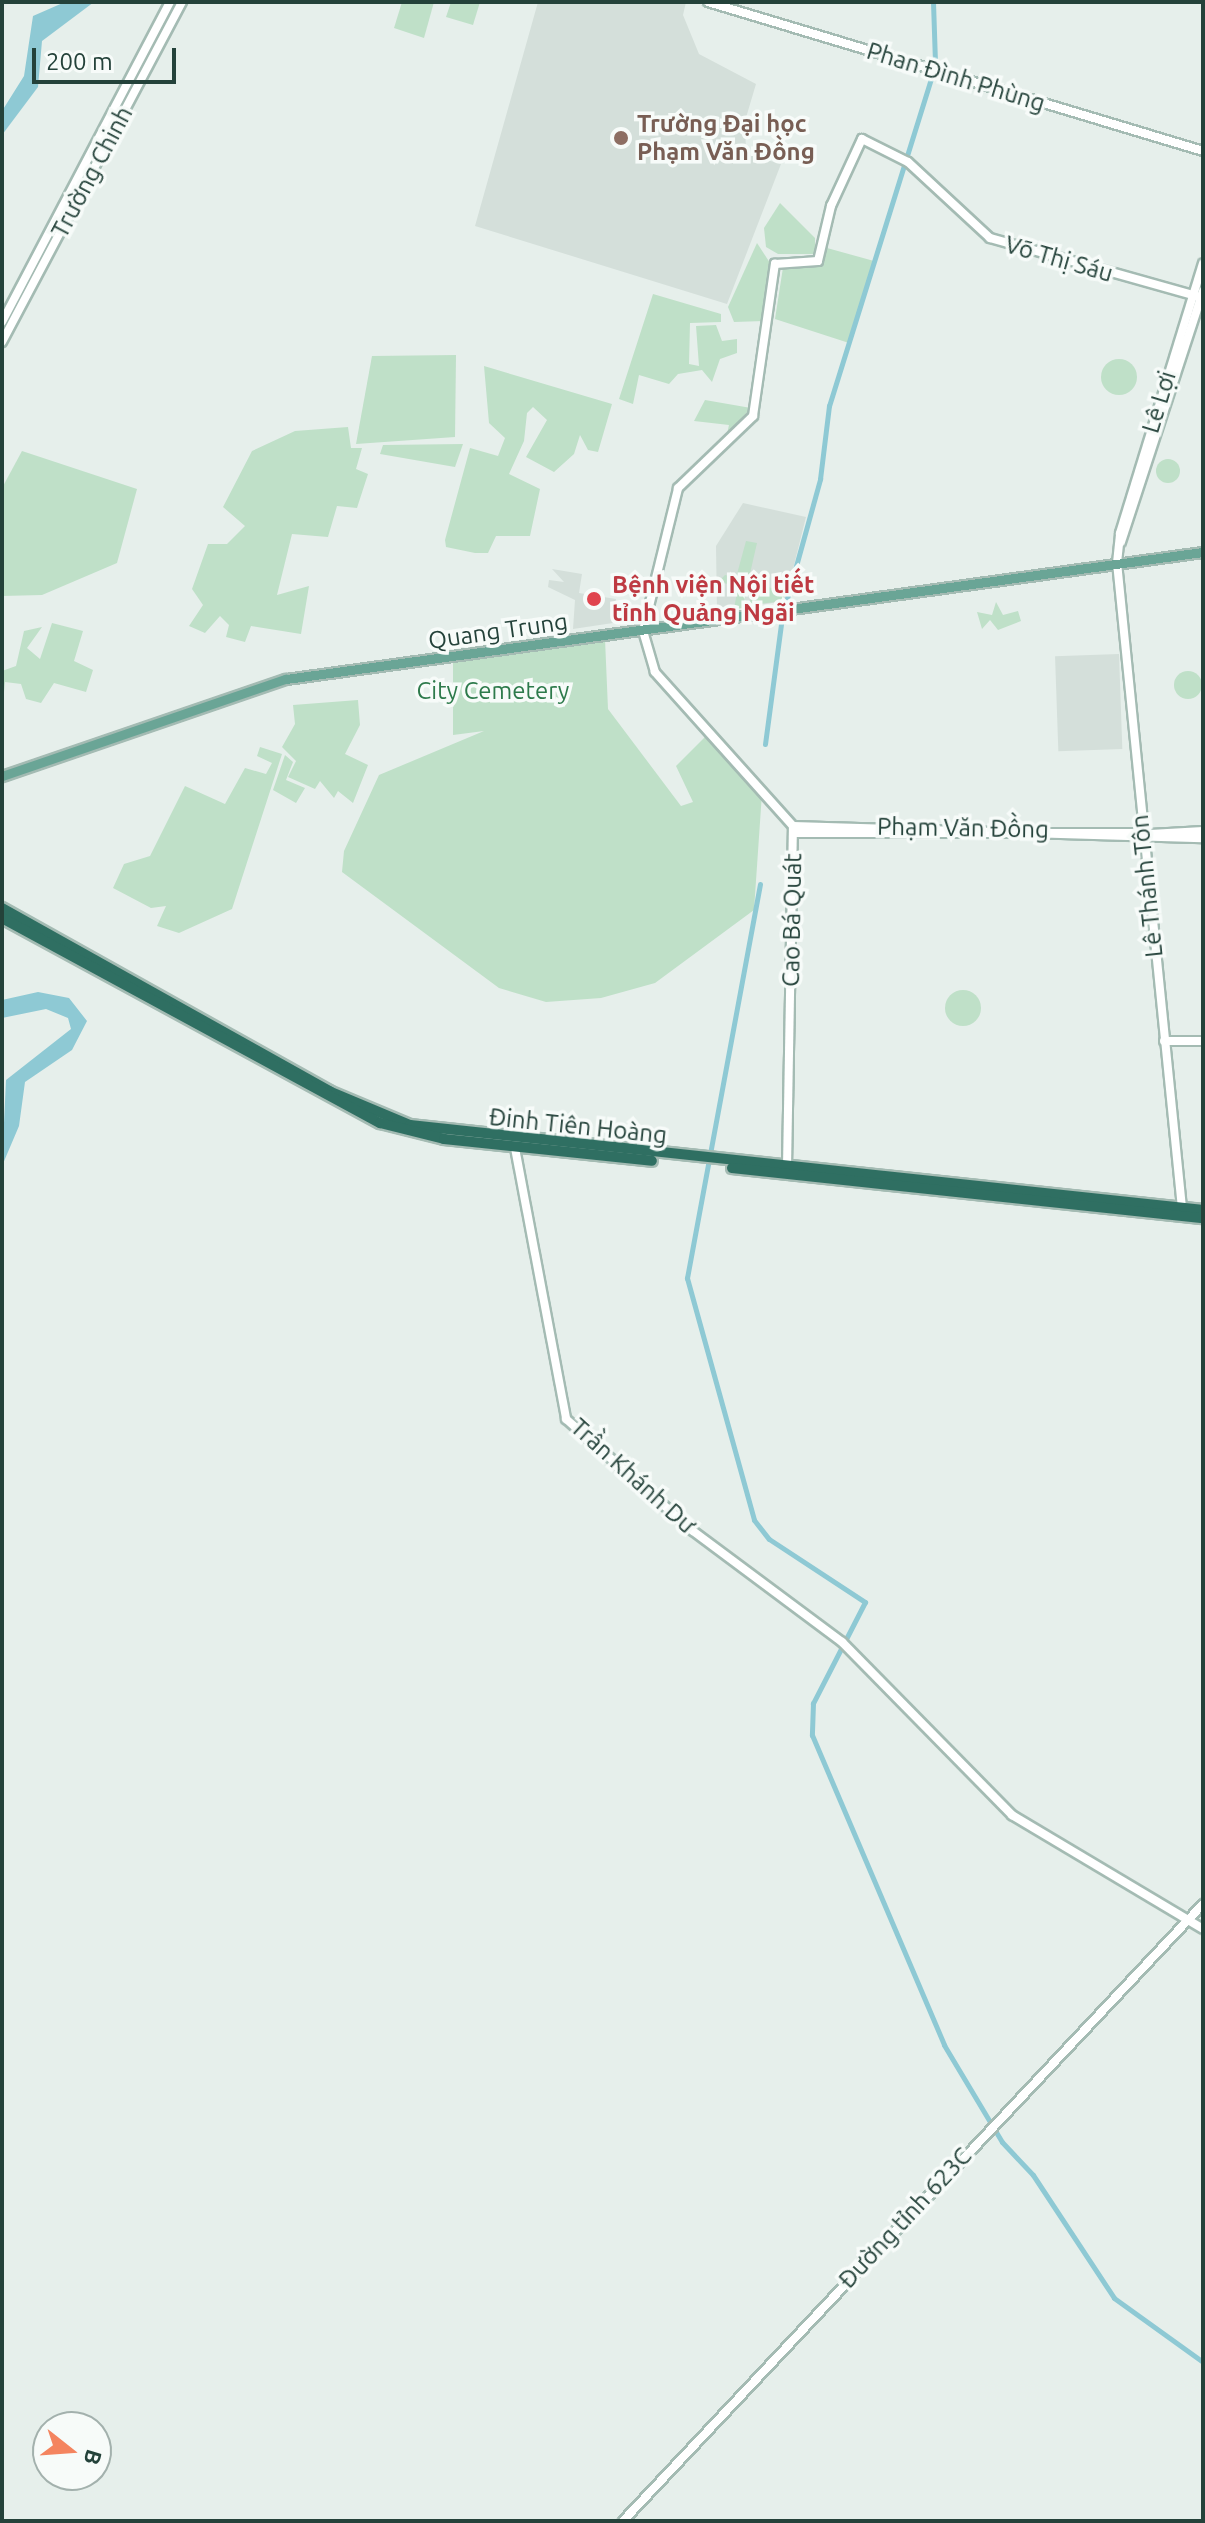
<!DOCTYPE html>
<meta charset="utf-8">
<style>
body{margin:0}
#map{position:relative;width:1205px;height:2523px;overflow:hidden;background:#e6efeb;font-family:Ubuntu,sans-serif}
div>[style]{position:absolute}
.built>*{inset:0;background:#d4dfda;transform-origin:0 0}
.green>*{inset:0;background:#bfe0c8}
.round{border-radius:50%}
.water>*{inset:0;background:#8ec9d4}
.canal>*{height:5px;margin:-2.5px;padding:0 2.5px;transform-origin:2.5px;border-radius:2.5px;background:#8ec9d4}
.roads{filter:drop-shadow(2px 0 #a4bbb3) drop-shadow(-2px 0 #a4bbb3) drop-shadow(0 2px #a4bbb3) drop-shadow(0 -2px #a4bbb3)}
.secondary>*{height:8px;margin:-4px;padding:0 4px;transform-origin:4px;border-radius:4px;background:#fff}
.primary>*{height:9px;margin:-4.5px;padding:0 4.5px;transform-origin:4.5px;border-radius:4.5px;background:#6aa596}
.highway>*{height:10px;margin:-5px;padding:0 5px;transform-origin:5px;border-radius:5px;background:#2f6f62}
.dots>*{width:22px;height:22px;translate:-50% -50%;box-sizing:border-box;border:4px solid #f7fbf9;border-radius:50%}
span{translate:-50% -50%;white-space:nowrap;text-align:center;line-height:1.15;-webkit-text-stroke:7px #f7fbf9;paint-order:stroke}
.street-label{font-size:24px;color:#24423a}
.education-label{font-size:24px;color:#785e54;font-weight:700}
.left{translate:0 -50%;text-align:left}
.health-label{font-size:24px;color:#be3a42;font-weight:700}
.park-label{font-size:24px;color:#2d7a4b}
.frame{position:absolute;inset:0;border:4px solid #24423a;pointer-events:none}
.north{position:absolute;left:32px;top:2411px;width:80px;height:80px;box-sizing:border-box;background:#f7fbf9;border:2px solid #a3b1ad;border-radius:50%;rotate:107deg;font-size:22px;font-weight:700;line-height:32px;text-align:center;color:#24423a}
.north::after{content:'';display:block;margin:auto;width:28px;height:36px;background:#f4845f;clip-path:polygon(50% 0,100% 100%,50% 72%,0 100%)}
.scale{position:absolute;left:32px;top:48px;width:144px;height:36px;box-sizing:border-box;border:4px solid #24423a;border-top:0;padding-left:10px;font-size:24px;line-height:28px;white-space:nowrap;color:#24423a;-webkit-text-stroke:6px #f7fbf9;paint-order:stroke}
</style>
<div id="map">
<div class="built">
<i style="clip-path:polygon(538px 2px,686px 2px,683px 15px,699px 54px,756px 84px,745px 121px,746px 154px,781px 164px,727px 304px,475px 226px)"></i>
<i style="clip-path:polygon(743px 503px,806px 517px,785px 601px,717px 611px,716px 546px)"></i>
<i style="clip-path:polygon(552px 569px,582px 574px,579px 593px,616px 599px,613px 623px,573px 629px,575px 600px,548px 587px,549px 580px,564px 582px)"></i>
<i style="left:1119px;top:654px;width:95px;height:64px;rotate:88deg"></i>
</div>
<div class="green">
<i style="clip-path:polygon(402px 2px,434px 2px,424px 38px,394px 28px)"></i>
<i style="clip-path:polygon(451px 2px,480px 2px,473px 25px,446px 17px)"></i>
<i style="clip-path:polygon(780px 203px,815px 238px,815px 254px,778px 254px,766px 247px,764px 228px)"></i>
<i style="clip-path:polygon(757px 243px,772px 266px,765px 321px,734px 322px,728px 307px)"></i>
<i style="clip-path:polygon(827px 248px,874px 261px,849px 343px,775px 319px,784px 261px,819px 264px)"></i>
<i style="clip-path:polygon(653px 294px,721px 314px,721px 322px,690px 323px,689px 364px,699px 366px,696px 326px,716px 325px,722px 341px,737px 339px,737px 353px,720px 359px,712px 382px,702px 370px,678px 374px,669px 384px,639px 375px,633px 404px,619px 399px)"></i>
<i style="clip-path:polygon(456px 355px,455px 437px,356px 444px,372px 356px)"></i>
<i class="round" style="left:1101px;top:359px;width:36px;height:36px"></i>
<i style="clip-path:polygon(484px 366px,612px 404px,598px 452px,588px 450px,580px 435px,574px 454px,554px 472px,526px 457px,547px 420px,533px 407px,527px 413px,524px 441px,509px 474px,540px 489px,530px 536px,496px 536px,488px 553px,475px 553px,446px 547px,445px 540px,470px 448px,498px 456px,505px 438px,489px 423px)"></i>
<i style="clip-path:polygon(705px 400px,751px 408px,727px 434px,729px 425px,694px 421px)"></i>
<i style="clip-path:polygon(348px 427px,351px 448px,362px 448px,356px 469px,368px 474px,357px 508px,337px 506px,328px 537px,292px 534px,277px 595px,309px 586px,301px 634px,251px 626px,245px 642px,226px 637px,229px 625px,220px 616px,205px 633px,189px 626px,203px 605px,192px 589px,208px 544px,227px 544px,245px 526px,223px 507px,252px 451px,295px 431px)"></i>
<i style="clip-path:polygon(463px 444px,455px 467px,380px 454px,383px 445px)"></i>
<i style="clip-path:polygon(22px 451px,137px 489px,117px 563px,42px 595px,2px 596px,2px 488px)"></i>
<i class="round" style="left:1156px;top:459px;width:24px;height:24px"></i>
<i style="clip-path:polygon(746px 541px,757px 543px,749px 578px,737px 574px)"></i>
<i style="clip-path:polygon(725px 575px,749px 580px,743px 608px,734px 609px,738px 586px,718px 582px)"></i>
<i style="clip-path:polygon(754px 583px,782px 591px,785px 601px,749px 605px)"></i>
<i style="clip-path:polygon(996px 602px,1003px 615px,1018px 611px,1021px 621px,998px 630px,990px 620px,982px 629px,977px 612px,992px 615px)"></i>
<i style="clip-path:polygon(52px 623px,83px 631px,74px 661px,93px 670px,86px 692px,54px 683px,41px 703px,26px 699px,21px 684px,5px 682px,2px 712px,2px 671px,16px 666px,24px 631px,42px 627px,27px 648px,40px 659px)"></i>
<i style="clip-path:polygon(605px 639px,608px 709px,681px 806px,693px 802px,676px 766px,710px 732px,762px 793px,754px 910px,655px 983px,601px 998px,546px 1002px,499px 988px,342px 872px,344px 851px,379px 775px,484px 731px,453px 735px,453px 658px)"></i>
<i class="round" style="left:1174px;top:671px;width:28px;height:28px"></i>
<i style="clip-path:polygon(358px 700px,360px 725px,345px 754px,368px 765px,353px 803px,338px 791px,334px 798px,320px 781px,315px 789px,288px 777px,296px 761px,282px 747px,295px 724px,293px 705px)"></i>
<i style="clip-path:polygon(260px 747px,282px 754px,232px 909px,179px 933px,157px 926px,166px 906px,151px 908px,113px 888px,124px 864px,150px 856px,185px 786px,225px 804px,245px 768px,266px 774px,272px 763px,257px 756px)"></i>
<i style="clip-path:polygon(285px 755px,293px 762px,286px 780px,305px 788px,296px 803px,273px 790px)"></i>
<i class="round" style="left:945px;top:990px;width:36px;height:36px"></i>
</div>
<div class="water">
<i style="clip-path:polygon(65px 2px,94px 2px,42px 41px,38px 87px,2px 135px,2px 111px,24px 76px,33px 16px)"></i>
<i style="clip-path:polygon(38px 992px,69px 998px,87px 1021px,72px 1050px,25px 1082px,19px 1126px,2px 1166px,6px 1080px,71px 1029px,68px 1018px,46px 1009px,2px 1018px,2px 1000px)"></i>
</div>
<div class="canal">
<i style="left:933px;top:2px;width:60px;rotate:88.1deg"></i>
<i style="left:786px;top:602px;width:128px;rotate:-74.5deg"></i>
<i style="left:820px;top:479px;width:74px;rotate:-83deg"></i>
<i style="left:829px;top:406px;width:343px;rotate:-72.7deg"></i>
<i style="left:765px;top:744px;width:128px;rotate:-82.4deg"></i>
<i style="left:760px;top:884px;width:401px;rotate:100.5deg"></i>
<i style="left:687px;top:1278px;width:251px;rotate:74.5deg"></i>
<i style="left:754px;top:1520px;width:24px;rotate:52deg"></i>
<i style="left:769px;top:1539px;width:115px;rotate:33.3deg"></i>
<i style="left:865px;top:1602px;width:114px;rotate:117.2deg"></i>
<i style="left:813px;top:1703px;width:32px;rotate:92deg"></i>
<i style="left:812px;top:1735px;width:337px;rotate:66.9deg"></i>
<i style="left:944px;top:2045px;width:113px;rotate:59.1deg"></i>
<i style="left:1002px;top:2142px;width:45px;rotate:46.8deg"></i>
<i style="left:1033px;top:2175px;width:147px;rotate:56.6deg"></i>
<i style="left:1114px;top:2298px;width:110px;rotate:35.7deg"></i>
</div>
<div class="roads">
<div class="secondary">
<i style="left:708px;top:2px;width:517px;rotate:16.75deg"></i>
<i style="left:2px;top:322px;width:361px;rotate:-62.3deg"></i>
<i style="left:2px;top:342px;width:385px;rotate:-62.1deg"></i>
<i style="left:1121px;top:542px;width:264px;rotate:-71.9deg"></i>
<i style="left:793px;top:826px;width:410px;rotate:1.7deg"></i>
<i style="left:794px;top:833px;width:338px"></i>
<i style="left:1150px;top:834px;width:53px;rotate:-3.2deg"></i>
<i style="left:1164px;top:1041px;width:39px"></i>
<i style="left:515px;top:1148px;width:276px;rotate:79.3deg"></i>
<i style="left:566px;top:1419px;width:169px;rotate:41.4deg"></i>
<i style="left:693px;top:1531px;width:186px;rotate:36.7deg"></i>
<i style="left:842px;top:1642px;width:243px;rotate:45.5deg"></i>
<i style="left:1012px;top:1815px;width:222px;rotate:30.8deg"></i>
<i style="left:787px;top:1167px;width:341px;rotate:-89deg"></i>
<i style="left:793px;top:826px;width:207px;rotate:-131.9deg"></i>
<i style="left:655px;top:672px;width:43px;rotate:-106.3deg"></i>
<i style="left:643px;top:631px;width:147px;rotate:-76.2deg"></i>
<i style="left:678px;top:488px;width:104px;rotate:-43.8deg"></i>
<i style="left:753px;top:416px;width:154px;rotate:-81.8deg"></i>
<i style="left:775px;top:264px;width:43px;rotate:-4deg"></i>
<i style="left:818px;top:261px;width:57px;rotate:-76.7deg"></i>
<i style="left:831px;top:206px;width:74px;rotate:-65.2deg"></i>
<i style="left:862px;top:139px;width:51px;rotate:26.6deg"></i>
<i style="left:908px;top:162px;width:112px;rotate:42.8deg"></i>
<i style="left:990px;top:238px;width:221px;rotate:15.7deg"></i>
<i style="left:1182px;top:1208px;width:648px;rotate:-95.75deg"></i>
<i style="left:1117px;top:563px;width:30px;rotate:-84deg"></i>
<i style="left:1120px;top:533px;width:282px;rotate:-72.9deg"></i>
<i style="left:623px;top:2521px;width:847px;rotate:-46.77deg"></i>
</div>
<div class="primary">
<i style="left:2px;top:776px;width:300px;rotate:-18.9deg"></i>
<i style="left:286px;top:679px;width:926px;rotate:-7.89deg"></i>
</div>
<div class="highway">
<i style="left:2px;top:908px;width:375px;rotate:29.2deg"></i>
<i style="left:329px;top:1091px;width:88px;rotate:22.8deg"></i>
<i style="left:410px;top:1125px;width:798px;rotate:6.12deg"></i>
<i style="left:2px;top:918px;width:430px;rotate:28.5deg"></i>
<i style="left:380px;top:1123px;width:66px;rotate:14deg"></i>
<i style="left:444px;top:1139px;width:209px;rotate:6deg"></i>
<i style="left:732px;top:1168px;width:474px;rotate:6.1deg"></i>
</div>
</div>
<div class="dots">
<i style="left:621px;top:138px;background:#8d6e63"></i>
<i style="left:594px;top:599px;background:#e0444e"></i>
</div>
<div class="street-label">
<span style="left:956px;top:77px;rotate:17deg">Phan Đình Phùng</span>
<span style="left:92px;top:172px;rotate:-62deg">Trường Chinh</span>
<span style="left:1059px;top:259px;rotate:16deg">Võ Thị Sáu</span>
<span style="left:1159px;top:402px;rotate:-73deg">Lê Lợi</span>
<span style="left:498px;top:631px;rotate:-8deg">Quang Trung</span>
<span style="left:963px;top:828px;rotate:1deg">Phạm Văn Đồng</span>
<span style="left:1147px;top:886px;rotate:-96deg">Lê Thánh Tôn</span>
<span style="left:792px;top:920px;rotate:-89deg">Cao Bá Quát</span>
<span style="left:578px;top:1126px;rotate:6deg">Đinh Tiên Hoàng</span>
<span style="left:633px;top:1476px;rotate:42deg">Trần Khánh Dư</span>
<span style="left:905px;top:2218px;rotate:-47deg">Đường tỉnh 623C</span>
</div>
<div class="education-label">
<span class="left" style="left:637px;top:138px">Trường Đại học<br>Phạm Văn Đồng</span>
</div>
<div class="health-label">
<span class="left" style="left:612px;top:599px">Bệnh viện Nội tiết<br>tỉnh Quảng Ngãi</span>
</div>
<div class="park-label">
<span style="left:493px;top:691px">City Cemetery</span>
</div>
<div class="frame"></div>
<div class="north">B</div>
<div class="scale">200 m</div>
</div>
